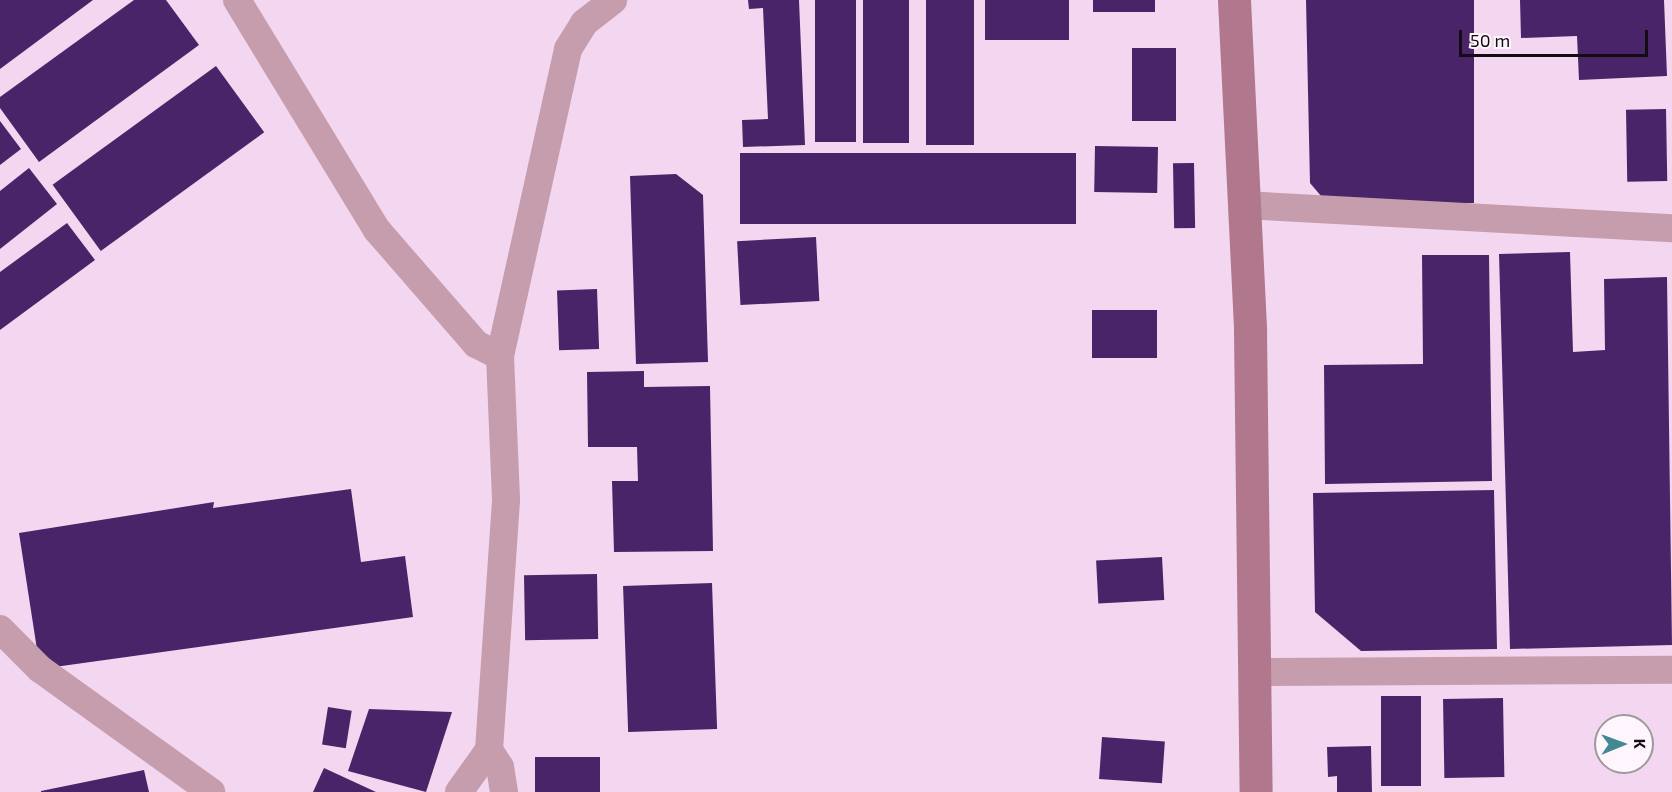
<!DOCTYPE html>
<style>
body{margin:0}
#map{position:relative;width:1672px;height:792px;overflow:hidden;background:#fae3f6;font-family:"Exo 2",sans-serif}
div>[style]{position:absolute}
.built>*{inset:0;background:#f3d6ef}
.building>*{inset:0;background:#492468;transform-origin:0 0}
.street>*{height:28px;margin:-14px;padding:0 14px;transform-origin:14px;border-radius:14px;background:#c69dac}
.secondary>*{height:33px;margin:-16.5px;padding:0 16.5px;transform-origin:16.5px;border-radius:16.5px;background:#b1778d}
span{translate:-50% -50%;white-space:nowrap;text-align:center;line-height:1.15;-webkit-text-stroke:6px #fef5fd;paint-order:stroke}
.north{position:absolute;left:1594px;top:714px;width:60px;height:60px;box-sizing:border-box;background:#fef5fd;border:2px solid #a0989f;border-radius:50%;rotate:89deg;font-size:16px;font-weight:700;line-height:24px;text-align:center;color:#130c12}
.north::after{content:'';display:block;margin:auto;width:21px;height:27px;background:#428993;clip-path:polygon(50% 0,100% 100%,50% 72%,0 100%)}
.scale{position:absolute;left:1459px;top:30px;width:189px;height:27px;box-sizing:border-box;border:3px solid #130c12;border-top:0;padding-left:8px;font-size:18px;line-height:21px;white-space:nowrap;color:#130c12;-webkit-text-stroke:4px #fef5fd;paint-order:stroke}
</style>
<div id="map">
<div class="built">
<i style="clip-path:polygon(evenodd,0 0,1672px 0,1672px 792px,0 792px,0 0,1606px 726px,1642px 726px,1642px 762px,1606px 762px,1606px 726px)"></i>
</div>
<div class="building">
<i style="clip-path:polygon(0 0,93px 0,0 69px)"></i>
<i style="clip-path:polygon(134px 0,166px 0,199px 45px,39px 162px,0 108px,0 97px)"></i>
<i style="clip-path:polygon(748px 0,799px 0,805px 145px,743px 147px,742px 120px,768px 119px,763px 8px,749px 9px)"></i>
<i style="left:815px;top:0;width:41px;height:142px"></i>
<i style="left:863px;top:0;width:46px;height:143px"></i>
<i style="left:926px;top:0;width:48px;height:145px"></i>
<i style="left:985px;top:0;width:84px;height:40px"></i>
<i style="left:1093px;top:0;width:62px;height:12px"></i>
<i style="clip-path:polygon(1306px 0,1474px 0,1474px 203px,1327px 203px,1310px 183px)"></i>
<i style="clip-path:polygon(1520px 0,1664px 0,1667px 76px,1579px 80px,1577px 36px,1521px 38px)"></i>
<i style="left:1132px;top:48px;width:44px;height:73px"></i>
<i style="left:216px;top:66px;width:82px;height:202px;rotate:54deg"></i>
<i style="left:1666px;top:109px;width:72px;height:40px;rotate:89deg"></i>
<i style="clip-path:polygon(0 121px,21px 149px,0 165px)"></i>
<i style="left:1095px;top:146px;width:63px;height:46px;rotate:1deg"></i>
<i style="left:1076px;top:153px;width:71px;height:336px;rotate:90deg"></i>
<i style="left:1194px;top:163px;width:65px;height:21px;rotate:89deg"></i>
<i style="clip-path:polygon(29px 168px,57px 204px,0 249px,0 191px)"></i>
<i style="clip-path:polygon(676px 174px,703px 195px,708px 362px,636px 364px,630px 176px)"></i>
<i style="clip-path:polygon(67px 223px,95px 260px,0 330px,0 272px)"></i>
<i style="left:816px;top:237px;width:64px;height:79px;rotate:87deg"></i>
<i style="clip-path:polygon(1570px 252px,1573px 352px,1605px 350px,1604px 279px,1667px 277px,1672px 645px,1510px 649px,1499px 254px)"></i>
<i style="clip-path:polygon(1422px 255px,1489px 255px,1492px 481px,1325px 484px,1324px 365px,1423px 364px)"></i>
<i style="left:597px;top:289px;width:60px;height:40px;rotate:88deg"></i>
<i style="left:1092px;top:310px;width:65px;height:48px"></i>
<i style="clip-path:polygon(644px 371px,644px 387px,710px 386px,713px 551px,614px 552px,612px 481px,638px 481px,637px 447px,588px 447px,587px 372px)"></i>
<i style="clip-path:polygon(351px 489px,361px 562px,405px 556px,413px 617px,40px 669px,19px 533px,214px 502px,213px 508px)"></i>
<i style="clip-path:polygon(1494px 490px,1497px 649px,1361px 651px,1315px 612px,1313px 493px)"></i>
<i style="left:1162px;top:557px;width:43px;height:66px;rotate:87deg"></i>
<i style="left:597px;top:574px;width:65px;height:73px;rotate:89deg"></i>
<i style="left:712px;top:583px;width:146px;height:89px;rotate:88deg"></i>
<i style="left:1381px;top:696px;width:40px;height:90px"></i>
<i style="left:1503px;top:698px;width:79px;height:60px;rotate:89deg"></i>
<i style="left:328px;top:707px;width:24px;height:38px;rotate:9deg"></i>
<i style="clip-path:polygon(369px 709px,452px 712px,426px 792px,348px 771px)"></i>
<i style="left:1102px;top:737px;width:63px;height:42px;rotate:4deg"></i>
<i style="clip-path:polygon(1371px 746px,1372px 792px,1337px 792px,1337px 776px,1328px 777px,1327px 747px)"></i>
<i style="left:600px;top:757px;width:35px;height:65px;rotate:90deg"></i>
<i style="clip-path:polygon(324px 768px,376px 792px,313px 792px)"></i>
<i style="clip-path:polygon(144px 770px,149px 792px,41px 792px,41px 791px)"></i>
</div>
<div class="street">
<i style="left:237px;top:0;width:269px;rotate:58.7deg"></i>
<i style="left:377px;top:230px;width:151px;rotate:49deg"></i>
<i style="left:476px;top:344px;width:27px;rotate:27deg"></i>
<i style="left:1244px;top:205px;width:429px;rotate:3.1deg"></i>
<i style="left:0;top:629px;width:57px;rotate:45deg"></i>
<i style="left:40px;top:669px;width:211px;rotate:35.7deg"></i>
<i style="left:1254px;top:672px;width:418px;rotate:-0.3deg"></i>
<i style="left:459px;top:792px;width:52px;rotate:-54.5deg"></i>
<i style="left:504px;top:792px;width:25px;rotate:-99deg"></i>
<i style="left:500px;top:767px;width:20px;rotate:-123deg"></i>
<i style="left:489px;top:750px;width:252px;rotate:-86.1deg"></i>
<i style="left:506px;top:499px;width:143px;rotate:-92.4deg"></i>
<i style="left:500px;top:356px;width:314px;rotate:-77.5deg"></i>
<i style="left:568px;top:49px;width:31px;rotate:-58deg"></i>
<i style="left:584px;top:23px;width:37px;rotate:-38deg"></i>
</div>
<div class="secondary">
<i style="left:1234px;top:0;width:331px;rotate:87.2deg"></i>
<i style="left:1250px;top:331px;width:461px;rotate:89.3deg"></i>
</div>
<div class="north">K</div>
<div class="scale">50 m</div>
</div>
